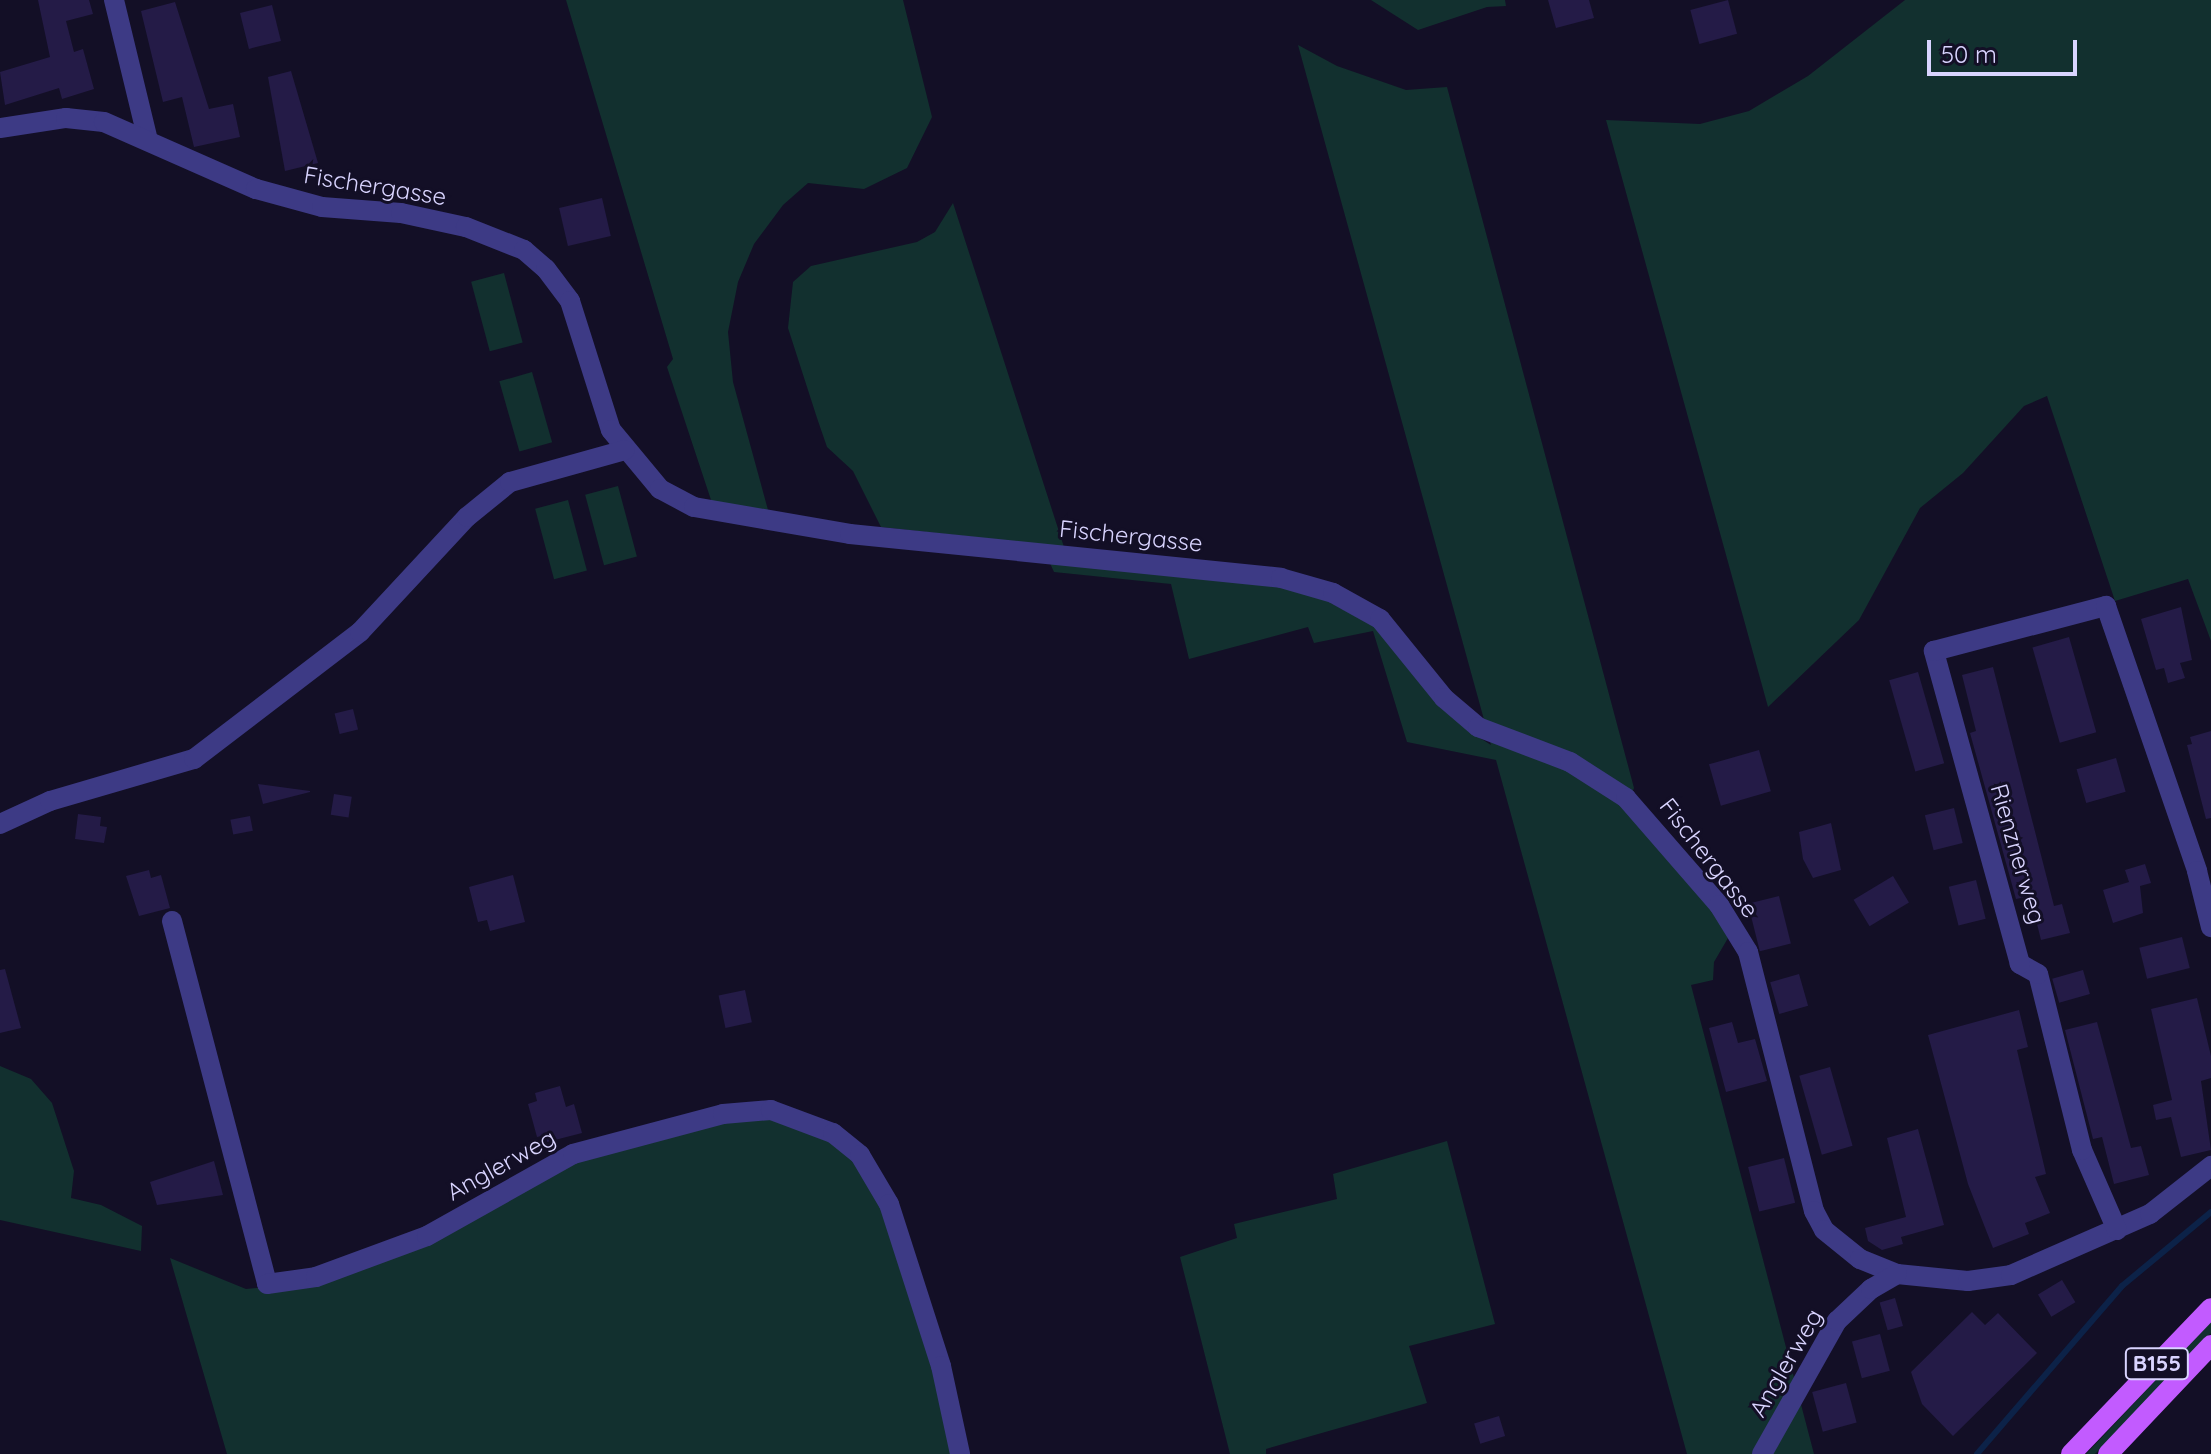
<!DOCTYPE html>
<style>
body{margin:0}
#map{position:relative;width:2211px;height:1454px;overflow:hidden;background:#130f26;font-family:Quicksand,sans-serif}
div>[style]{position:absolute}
.green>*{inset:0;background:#12302f;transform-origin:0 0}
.stream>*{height:6px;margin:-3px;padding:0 3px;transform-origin:3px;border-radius:3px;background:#0c2248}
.building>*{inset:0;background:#241b47;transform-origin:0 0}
.minor>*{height:20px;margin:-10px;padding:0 10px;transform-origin:10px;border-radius:10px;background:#3d3a85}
.primary>*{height:20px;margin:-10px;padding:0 10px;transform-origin:10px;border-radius:10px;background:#c25bff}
span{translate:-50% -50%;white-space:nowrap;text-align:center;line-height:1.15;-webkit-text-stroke:6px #130f26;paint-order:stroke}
.shield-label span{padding:2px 6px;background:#130f26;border:2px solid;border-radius:6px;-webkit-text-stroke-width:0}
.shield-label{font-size:22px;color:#d9d4ff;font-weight:700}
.street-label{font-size:24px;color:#d9d4ff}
.scale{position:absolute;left:1927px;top:40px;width:150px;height:36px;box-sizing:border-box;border:4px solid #d9d4ff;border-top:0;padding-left:10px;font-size:24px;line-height:28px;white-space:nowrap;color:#d9d4ff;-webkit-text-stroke:6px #130f26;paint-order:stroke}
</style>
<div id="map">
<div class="green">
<i style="clip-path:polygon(566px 0,903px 0,932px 117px,907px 168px,864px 189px,808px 183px,783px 205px,754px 244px,738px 282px,728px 332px,733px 382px,768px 510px,712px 503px,667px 367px,673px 359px)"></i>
<i style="clip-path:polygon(1371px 0,1505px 0,1506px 6px,1487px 7px,1418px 30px)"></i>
<i style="clip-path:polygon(1905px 0,2211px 0,2211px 641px,2188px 579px,2115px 601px,2047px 396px,2024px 406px,1963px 473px,1920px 508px,1859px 620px,1768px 707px,1606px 120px,1700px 124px,1749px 111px,1808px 76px)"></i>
<i style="clip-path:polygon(1298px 45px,1337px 66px,1406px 90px,1447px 87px,1634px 788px,1627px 806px,1701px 891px,1728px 938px,1714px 962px,1713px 980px,1691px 985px,1814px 1454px,1687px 1454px,1496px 760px,1407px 742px,1373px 631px,1314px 643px,1308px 627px,1189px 659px,1171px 584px,1054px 572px,1049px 561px,1294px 588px,1325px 600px,1378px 628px,1469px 731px,1491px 745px)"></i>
<i style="clip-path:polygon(953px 203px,1064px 547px,881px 527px,853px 471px,827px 447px,817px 418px,788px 328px,793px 282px,811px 266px,917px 242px,935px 232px)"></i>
<i style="left:504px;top:273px;width:72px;height:34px;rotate:75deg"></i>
<i style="left:532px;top:372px;width:73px;height:34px;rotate:74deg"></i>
<i style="left:618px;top:486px;width:73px;height:34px;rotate:75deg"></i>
<i style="left:568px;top:500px;width:73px;height:34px;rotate:75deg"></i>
<i style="clip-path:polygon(0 1066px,31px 1079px,52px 1103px,74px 1171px,71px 1198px,101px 1205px,142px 1226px,141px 1251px,0 1220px)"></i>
<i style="clip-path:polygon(751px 1114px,824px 1134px,856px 1157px,893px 1227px,956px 1454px,227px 1454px,170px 1258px,246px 1289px,316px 1282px,591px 1155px)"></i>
<i style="clip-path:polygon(1447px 1141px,1495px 1324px,1409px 1346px,1427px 1403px,1266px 1449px,1266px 1454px,1230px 1454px,1180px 1257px,1237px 1238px,1234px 1224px,1337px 1199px,1333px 1174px)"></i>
<i style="clip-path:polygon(2211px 1322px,2211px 1333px,2095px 1454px,2086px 1454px)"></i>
</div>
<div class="stream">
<i style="left:1977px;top:1454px;width:222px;rotate:-49.2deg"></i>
<i style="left:2122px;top:1286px;width:116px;rotate:-39.7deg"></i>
</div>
<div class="building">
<i style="clip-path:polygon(38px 0,89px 0,93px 14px,66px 21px,74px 52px,83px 49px,94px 89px,62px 99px,59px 88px,5px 105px,0 72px,50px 57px)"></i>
<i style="clip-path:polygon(1548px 0,1589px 0,1594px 18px,1556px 28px)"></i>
<i style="left:1728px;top:0;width:35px;height:39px;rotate:75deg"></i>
<i style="clip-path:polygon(175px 2px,209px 109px,233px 104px,240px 137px,194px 147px,182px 97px,163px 102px,141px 11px)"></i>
<i style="left:272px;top:5px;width:37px;height:33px;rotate:76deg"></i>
<i style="clip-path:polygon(291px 71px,318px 163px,285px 171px,268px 77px)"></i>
<i style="left:602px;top:198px;width:39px;height:44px;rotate:77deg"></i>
<i style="clip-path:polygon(2181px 607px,2192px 660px,2180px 663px,2185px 678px,2168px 683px,2164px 668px,2156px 670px,2141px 619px)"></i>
<i style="left:2069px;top:637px;width:99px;height:38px;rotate:74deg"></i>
<i style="clip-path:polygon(1993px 667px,2054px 906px,2062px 904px,2070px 933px,2041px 940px,2030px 896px,2016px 899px,1970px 733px,1976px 731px,1962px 675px)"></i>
<i style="left:1918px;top:672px;width:95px;height:30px;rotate:74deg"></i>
<i style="left:353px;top:709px;width:21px;height:19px;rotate:76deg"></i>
<i style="clip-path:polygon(2211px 731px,2211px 818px,2206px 819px,2187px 745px,2192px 744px,2190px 737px)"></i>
<i style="left:1759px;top:750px;width:43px;height:52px;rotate:74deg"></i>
<i style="left:2116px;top:758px;width:35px;height:41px;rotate:74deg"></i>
<i style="clip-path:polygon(258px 784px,310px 791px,310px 792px,263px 804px)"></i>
<i style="left:334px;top:794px;width:18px;height:21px;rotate:9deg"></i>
<i style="left:1954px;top:808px;width:36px;height:30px;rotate:76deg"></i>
<i style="clip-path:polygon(78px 814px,101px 817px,100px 826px,107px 827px,104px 843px,75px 839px)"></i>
<i style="left:250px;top:816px;width:15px;height:20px;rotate:79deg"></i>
<i style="clip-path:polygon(1831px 823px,1841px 870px,1813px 878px,1803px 859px,1799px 832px)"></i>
<i style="clip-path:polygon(2145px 864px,2151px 883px,2140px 886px,2143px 913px,2113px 923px,2103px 890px,2129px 882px,2125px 870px)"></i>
<i style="clip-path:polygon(149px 870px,151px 878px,161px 875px,170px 908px,139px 916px,126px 876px)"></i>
<i style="clip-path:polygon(513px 875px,525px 922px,490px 931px,487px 920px,478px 922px,469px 887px)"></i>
<i style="left:1893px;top:876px;width:31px;height:46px;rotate:59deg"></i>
<i style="left:1976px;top:880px;width:40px;height:28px;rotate:76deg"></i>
<i style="left:1779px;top:896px;width:49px;height:32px;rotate:76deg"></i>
<i style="left:2182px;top:937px;width:32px;height:44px;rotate:76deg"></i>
<i style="clip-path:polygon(5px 969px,21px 1028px,0 1033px,0 970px)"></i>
<i style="left:2083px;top:970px;width:25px;height:32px;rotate:74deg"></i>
<i style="left:1799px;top:974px;width:33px;height:30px;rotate:74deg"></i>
<i style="left:745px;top:990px;width:33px;height:27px;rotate:78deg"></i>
<i style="clip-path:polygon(2197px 998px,2211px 1056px,2211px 1078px,2201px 1081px,2211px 1150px,2181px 1157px,2171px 1117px,2156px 1120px,2153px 1105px,2172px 1100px,2151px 1009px)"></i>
<i style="clip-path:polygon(2019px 1010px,2028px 1047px,2017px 1050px,2046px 1174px,2035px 1177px,2050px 1213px,2025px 1223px,2029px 1234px,1993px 1248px,1968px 1184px,1928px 1035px)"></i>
<i style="clip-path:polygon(1732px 1022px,1738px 1043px,1755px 1039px,1767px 1081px,1726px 1092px,1709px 1028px)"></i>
<i style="clip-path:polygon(2097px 1022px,2131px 1148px,2141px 1146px,2149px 1175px,2114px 1184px,2102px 1137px,2093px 1139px,2065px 1030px)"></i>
<i style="left:1830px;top:1067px;width:82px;height:32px;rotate:74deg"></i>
<i style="clip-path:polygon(560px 1086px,566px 1107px,574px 1104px,582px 1133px,547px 1142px,546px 1135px,537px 1137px,528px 1104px,537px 1101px,535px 1093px)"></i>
<i style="clip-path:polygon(1918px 1129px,1944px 1225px,1901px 1237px,1903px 1244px,1882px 1250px,1868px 1241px,1865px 1228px,1906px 1217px,1887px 1138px)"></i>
<i style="left:1784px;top:1158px;width:46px;height:37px;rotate:76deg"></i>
<i style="clip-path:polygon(214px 1161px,223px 1195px,157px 1205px,150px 1182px)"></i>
<i style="left:2062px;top:1280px;width:26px;height:28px;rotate:59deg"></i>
<i style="left:1895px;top:1298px;width:29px;height:16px;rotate:74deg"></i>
<i style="clip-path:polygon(1972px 1312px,1985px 1325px,1998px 1313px,2037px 1353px,1953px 1436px,1922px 1404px,1911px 1372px)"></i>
<i style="left:1880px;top:1334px;width:38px;height:29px;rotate:75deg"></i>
<i style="left:1846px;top:1383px;width:41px;height:35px;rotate:75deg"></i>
<i style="left:1499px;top:1416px;width:21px;height:26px;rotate:73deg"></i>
</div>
<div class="minor">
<i style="left:114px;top:0;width:145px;rotate:76.4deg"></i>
<i style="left:0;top:128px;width:67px;rotate:-8.6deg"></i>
<i style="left:66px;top:118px;width:38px;rotate:6deg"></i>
<i style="left:104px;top:122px;width:166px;rotate:23.8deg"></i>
<i style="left:256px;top:189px;width:68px;rotate:15.3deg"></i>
<i style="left:322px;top:207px;width:79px;rotate:4.3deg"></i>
<i style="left:401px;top:213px;width:66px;rotate:12.2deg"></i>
<i style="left:466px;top:227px;width:62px;rotate:21.6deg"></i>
<i style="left:524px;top:250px;width:29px;rotate:41deg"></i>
<i style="left:546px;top:269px;width:40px;rotate:53deg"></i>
<i style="left:570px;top:301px;width:135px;rotate:72.4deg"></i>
<i style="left:611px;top:430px;width:77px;rotate:50.3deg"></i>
<i style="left:660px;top:489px;width:38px;rotate:28deg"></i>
<i style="left:694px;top:507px;width:158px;rotate:9.8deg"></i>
<i style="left:850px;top:534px;width:433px;rotate:5.8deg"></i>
<i style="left:1281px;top:578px;width:54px;rotate:16.1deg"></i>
<i style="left:1333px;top:593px;width:54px;rotate:29deg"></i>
<i style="left:1380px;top:619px;width:102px;rotate:51deg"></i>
<i style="left:1444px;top:698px;width:45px;rotate:40.5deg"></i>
<i style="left:1478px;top:727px;width:98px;rotate:20.8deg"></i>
<i style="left:1570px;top:762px;width:67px;rotate:32.7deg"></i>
<i style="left:1626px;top:798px;width:142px;rotate:49deg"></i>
<i style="left:1719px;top:905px;width:55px;rotate:58.3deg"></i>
<i style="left:1748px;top:952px;width:267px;rotate:75.7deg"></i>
<i style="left:1814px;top:1211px;width:21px;rotate:62deg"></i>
<i style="left:1824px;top:1230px;width:46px;rotate:38.9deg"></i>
<i style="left:1860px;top:1259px;width:40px;rotate:22deg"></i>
<i style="left:1897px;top:1274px;width:71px;rotate:5.6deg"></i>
<i style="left:1968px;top:1281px;width:43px;rotate:-7.9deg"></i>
<i style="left:2011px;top:1275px;width:152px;rotate:-23.7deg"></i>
<i style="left:2150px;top:1214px;width:78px;rotate:-38.2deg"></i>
<i style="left:0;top:824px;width:55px;rotate:-24.7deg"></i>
<i style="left:50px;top:801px;width:150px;rotate:-16.3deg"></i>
<i style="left:194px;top:759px;width:209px;rotate:-37.4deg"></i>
<i style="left:360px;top:632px;width:157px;rotate:-47.1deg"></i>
<i style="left:467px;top:517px;width:55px;rotate:-39.1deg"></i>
<i style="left:510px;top:482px;width:119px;rotate:-15.5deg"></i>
<i style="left:172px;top:921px;width:375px;rotate:75.3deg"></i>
<i style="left:267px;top:1284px;width:49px;rotate:-8.1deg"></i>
<i style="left:316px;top:1277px;width:118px;rotate:-20.3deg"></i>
<i style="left:427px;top:1236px;width:167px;rotate:-29.3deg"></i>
<i style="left:573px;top:1154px;width:155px;rotate:-14.9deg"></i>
<i style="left:723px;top:1114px;width:48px;rotate:-4.8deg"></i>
<i style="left:771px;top:1110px;width:66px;rotate:20.4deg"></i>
<i style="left:833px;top:1133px;width:35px;rotate:39deg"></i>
<i style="left:860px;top:1155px;width:57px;rotate:59.4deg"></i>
<i style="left:889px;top:1204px;width:170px;rotate:72.2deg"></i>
<i style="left:941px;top:1366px;width:90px;rotate:77.8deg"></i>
<i style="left:2117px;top:1230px;width:87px;rotate:-113.6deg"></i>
<i style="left:2082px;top:1150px;width:181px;rotate:-104deg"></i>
<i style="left:2038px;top:974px;width:21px;rotate:-151deg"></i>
<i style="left:2020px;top:964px;width:325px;rotate:-105.4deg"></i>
<i style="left:1934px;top:651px;width:178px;rotate:-14.7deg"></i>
<i style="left:2106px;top:606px;width:280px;rotate:71deg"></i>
<i style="left:2197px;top:871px;width:58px;rotate:76deg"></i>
<i style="left:1762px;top:1454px;width:153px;rotate:-60.6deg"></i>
<i style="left:1837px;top:1321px;width:47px;rotate:-43.3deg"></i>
<i style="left:1871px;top:1289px;width:30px;rotate:-30deg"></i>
</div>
<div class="primary">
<i style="left:2071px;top:1454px;width:202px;rotate:-46.2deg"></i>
<i style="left:2108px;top:1454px;width:150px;rotate:-46.6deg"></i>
</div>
<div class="shield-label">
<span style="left:2157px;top:1364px">B155</span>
</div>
<div class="street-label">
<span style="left:375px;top:186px;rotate:9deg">Fischergasse</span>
<span style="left:1131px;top:536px;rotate:6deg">Fischergasse</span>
<span style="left:2018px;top:854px;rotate:74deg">Rienznerweg</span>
<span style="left:1709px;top:858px;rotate:52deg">Fischergasse</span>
<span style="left:501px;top:1165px;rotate:-29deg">Anglerweg</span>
<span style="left:1786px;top:1363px;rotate:-60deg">Anglerweg</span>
</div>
<div class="scale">50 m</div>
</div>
